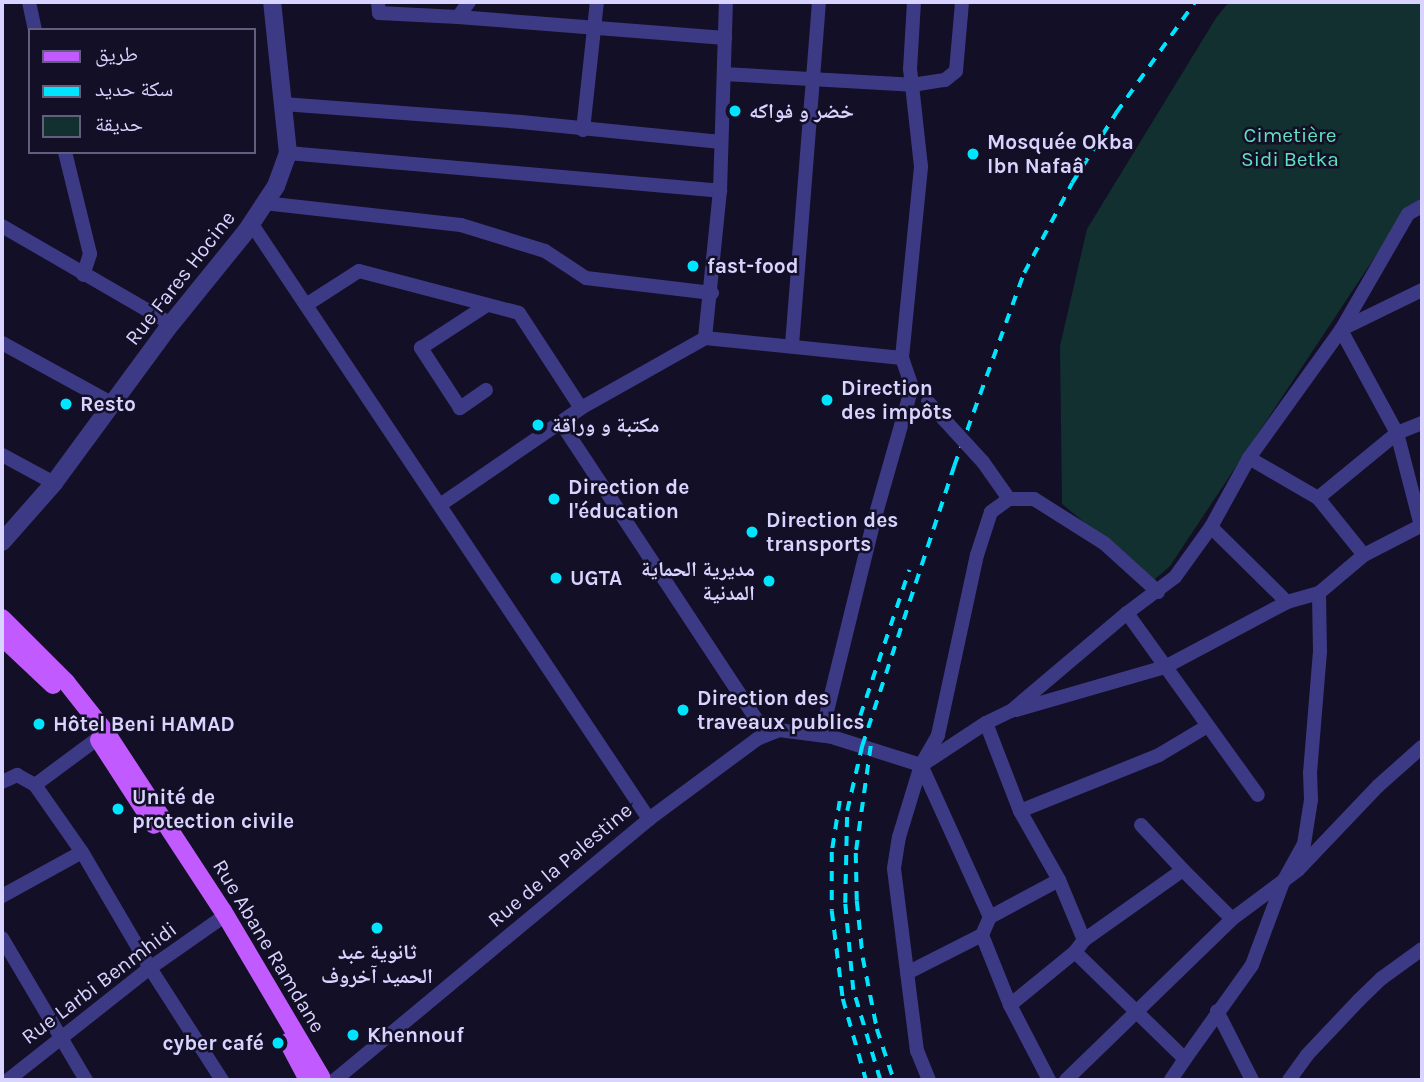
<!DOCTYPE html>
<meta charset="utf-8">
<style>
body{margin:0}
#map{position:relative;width:1424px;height:1082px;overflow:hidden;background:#130f26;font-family:Karla,"Noto Naskh Arabic",sans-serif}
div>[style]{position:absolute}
.green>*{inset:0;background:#12302f}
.minor>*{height:14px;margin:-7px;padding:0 7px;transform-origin:7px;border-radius:7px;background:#3d3a85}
.tertiary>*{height:18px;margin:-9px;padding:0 9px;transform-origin:9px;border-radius:9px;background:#3d3a85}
.primary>*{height:18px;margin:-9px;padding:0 9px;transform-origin:9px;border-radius:9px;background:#c25bff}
.rail>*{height:3.5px;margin-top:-1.75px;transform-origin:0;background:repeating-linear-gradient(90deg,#00e5ff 0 10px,transparent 0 19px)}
.minor-bridge>*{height:14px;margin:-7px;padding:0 7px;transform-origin:7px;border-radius:7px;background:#3d3a85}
.dots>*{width:19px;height:19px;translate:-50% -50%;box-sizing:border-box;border:4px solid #130f26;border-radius:50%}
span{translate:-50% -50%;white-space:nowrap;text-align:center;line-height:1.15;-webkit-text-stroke:5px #130f26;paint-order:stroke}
.poi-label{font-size:21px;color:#d9d4ff;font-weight:700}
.left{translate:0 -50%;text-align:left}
.right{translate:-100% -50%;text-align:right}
.park-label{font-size:21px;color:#5fe0c0}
.street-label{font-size:21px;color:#d9d4ff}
.frame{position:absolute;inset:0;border:4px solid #d9d4ff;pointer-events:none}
.legend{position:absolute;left:28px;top:28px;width:228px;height:126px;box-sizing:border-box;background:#130f26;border:2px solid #625e7d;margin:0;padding:9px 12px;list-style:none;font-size:21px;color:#d9d4ff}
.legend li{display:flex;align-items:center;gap:14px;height:35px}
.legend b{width:35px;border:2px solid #625e7d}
</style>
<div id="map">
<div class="green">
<i style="clip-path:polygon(1229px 2px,1422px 2px,1422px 198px,1408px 207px,1170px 566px,1154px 580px,1062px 504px,1060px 346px,1087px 229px,1216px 18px)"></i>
</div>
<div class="minor">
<i style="left:29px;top:2px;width:29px;rotate:78deg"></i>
<i style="left:378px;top:2px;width:11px;rotate:85deg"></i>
<i style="left:379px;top:13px;width:79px;rotate:2.9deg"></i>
<i style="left:458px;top:17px;width:19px;rotate:-54deg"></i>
<i style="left:914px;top:2px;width:67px;rotate:93.4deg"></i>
<i style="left:910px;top:69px;width:16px;rotate:83deg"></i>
<i style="left:912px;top:85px;width:33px;rotate:-9deg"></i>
<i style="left:945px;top:80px;width:14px;rotate:-39deg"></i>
<i style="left:956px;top:71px;width:69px;rotate:-85deg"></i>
<i style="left:458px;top:17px;width:268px;rotate:4.5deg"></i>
<i style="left:724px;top:74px;width:188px;rotate:3.3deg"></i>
<i style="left:912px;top:85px;width:82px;rotate:83.7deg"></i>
<i style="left:921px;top:167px;width:192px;rotate:95.7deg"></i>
<i style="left:283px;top:104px;width:239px;rotate:4.3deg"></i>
<i style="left:521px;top:122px;width:201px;rotate:5.7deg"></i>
<i style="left:583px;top:130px;width:129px;rotate:-83.8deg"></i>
<i style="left:65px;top:152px;width:105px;rotate:76.2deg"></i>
<i style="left:90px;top:254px;width:22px;rotate:108deg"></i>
<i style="left:288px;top:153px;width:434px;rotate:5deg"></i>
<i style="left:264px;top:203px;width:198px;rotate:6.4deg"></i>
<i style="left:461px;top:225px;width:88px;rotate:17.2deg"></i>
<i style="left:545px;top:251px;width:49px;rotate:33.4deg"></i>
<i style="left:586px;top:278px;width:127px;rotate:6.8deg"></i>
<i style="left:251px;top:223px;width:717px;rotate:56.27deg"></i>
<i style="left:2px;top:226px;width:195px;rotate:30.1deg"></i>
<i style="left:306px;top:305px;width:63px;rotate:-32.7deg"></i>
<i style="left:359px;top:271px;width:165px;rotate:14.7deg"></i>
<i style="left:519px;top:313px;width:113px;rotate:56.9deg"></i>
<i style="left:1342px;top:329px;width:89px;rotate:-26deg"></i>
<i style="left:1341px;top:330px;width:117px;rotate:61.5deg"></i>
<i style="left:1397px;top:433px;width:96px;rotate:75.5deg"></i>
<i style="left:705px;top:338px;width:198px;rotate:5.8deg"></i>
<i style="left:902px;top:358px;width:31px;rotate:71deg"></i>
<i style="left:912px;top:387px;width:138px;rotate:105.9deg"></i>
<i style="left:874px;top:520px;width:221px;rotate:103.8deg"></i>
<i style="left:2px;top:343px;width:127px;rotate:28.8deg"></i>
<i style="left:792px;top:345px;width:344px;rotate:-85.5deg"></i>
<i style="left:486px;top:390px;width:32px;rotate:145deg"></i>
<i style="left:460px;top:408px;width:72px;rotate:-123deg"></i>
<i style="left:421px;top:348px;width:79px;rotate:-33.1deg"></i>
<i style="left:561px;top:423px;width:372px;rotate:56.6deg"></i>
<i style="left:2px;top:455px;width:59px;rotate:28.3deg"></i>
<i style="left:1249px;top:458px;width:80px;rotate:30.1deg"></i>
<i style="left:1318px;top:498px;width:73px;rotate:51.1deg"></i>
<i style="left:983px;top:462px;width:45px;rotate:54.9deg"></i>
<i style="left:1318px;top:498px;width:102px;rotate:-39.4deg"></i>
<i style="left:1397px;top:433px;width:27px;rotate:-22deg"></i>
<i style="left:440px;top:505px;width:171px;rotate:-34.5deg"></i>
<i style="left:581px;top:408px;width:142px;rotate:-29.4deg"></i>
<i style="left:705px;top:338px;width:148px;rotate:-84.2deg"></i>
<i style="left:720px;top:191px;width:189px;rotate:-88.2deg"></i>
<i style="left:1211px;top:527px;width:107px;rotate:44.6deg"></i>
<i style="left:1127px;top:613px;width:224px;rotate:54.3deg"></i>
<i style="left:1016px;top:710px;width:155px;rotate:-16.1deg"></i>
<i style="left:1165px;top:667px;width:138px;rotate:-28deg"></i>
<i style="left:1287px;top:602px;width:33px;rotate:-16deg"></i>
<i style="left:1319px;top:593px;width:59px;rotate:-40.2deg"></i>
<i style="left:1364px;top:555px;width:65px;rotate:-27.3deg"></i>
<i style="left:986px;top:723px;width:94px;rotate:68.9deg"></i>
<i style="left:1020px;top:811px;width:79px;rotate:60.5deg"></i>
<i style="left:1059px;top:880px;width:65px;rotate:67.4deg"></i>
<i style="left:922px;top:765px;width:77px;rotate:-33.3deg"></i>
<i style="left:986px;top:723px;width:28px;rotate:-26deg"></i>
<i style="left:1011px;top:711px;width:152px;rotate:-40.2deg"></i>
<i style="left:1127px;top:613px;width:60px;rotate:-36.9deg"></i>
<i style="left:1175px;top:577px;width:62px;rotate:-54.2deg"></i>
<i style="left:1211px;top:527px;width:79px;rotate:-61.2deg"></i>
<i style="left:1249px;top:458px;width:158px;rotate:-54.3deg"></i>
<i style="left:1341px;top:330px;width:134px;rotate:-60deg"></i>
<i style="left:1408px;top:214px;width:16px;rotate:-30deg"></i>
<i style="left:2px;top:782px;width:17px;rotate:-25deg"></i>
<i style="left:17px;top:775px;width:21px;rotate:29deg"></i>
<i style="left:35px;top:785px;width:77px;rotate:-36.6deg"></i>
<i style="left:35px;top:785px;width:82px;rotate:55deg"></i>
<i style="left:82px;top:852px;width:134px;rotate:59.6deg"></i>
<i style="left:150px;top:968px;width:133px;rotate:57.3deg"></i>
<i style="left:1020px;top:811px;width:150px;rotate:-21.9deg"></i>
<i style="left:1159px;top:755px;width:55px;rotate:-30.8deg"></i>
<i style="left:1141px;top:825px;width:62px;rotate:47deg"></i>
<i style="left:2px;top:896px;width:91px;rotate:-28.8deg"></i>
<i style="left:990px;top:917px;width:78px;rotate:-28.2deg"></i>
<i style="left:2px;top:938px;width:165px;rotate:59.4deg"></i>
<i style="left:1075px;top:952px;width:153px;rotate:44.2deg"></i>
<i style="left:1185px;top:1059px;width:25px;rotate:124deg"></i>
<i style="left:907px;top:973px;width:84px;rotate:-26.9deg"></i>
<i style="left:1010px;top:1005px;width:84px;rotate:-39.2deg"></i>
<i style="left:1075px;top:952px;width:15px;rotate:-53deg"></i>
<i style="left:1084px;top:940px;width:121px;rotate:-35.3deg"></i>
<i style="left:1183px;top:870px;width:69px;rotate:45deg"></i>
<i style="left:1217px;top:1011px;width:77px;rotate:63.1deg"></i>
<i style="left:1185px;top:1059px;width:115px;rotate:-54.5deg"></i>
<i style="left:1252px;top:965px;width:89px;rotate:-69.5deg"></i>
<i style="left:1283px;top:882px;width:43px;rotate:-61.1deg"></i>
<i style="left:1304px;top:844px;width:45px;rotate:-81deg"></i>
<i style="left:1311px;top:800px;width:27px;rotate:-92deg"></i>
<i style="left:1310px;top:773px;width:122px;rotate:-85.3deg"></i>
<i style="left:1320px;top:651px;width:58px;rotate:-91deg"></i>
<i style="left:8px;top:1080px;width:181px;rotate:-38.3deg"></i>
<i style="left:150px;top:968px;width:82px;rotate:-35deg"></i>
<i style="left:335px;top:1080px;width:408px;rotate:-39.7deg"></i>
<i style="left:649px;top:819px;width:134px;rotate:-36.5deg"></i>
<i style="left:757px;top:739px;width:24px;rotate:-22deg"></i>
<i style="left:779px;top:730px;width:53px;rotate:7.5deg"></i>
<i style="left:832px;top:737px;width:93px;rotate:17.5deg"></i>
<i style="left:921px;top:765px;width:167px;rotate:65.6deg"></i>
<i style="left:990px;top:917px;width:20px;rotate:114deg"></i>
<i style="left:982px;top:935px;width:75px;rotate:68.2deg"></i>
<i style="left:1010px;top:1005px;width:85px;rotate:62.5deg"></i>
<i style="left:929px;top:1080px;width:31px;rotate:-112deg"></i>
<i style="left:917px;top:1051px;width:184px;rotate:-97.2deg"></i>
<i style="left:894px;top:868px;width:31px;rotate:-81deg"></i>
<i style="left:899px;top:837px;width:75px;rotate:-73deg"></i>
<i style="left:921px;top:765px;width:34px;rotate:-60deg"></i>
<i style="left:938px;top:735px;width:184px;rotate:-77.8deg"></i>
<i style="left:977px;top:555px;width:45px;rotate:-72deg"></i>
<i style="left:991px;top:512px;width:22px;rotate:-36deg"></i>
<i style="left:1009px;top:499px;width:25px"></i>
<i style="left:1034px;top:499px;width:83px;rotate:32.2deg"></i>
<i style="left:1104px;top:543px;width:73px;rotate:42.2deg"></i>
<i style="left:1066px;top:1080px;width:231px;rotate:-44.1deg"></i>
<i style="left:1232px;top:919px;width:82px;rotate:-36.6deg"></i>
<i style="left:1298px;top:870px;width:116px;rotate:-46.4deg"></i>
<i style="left:1378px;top:786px;width:59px;rotate:-41.6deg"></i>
<i style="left:1289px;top:1080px;width:31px;rotate:-54deg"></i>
<i style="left:1307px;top:1055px;width:76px;rotate:-46.6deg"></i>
<i style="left:1359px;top:1000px;width:32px;rotate:-44deg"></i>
<i style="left:1382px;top:978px;width:49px;rotate:-35.9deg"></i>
</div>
<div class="tertiary">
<i style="left:2px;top:542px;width:79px;rotate:-48.6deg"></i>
<i style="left:54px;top:483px;width:197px;rotate:-53.7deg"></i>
<i style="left:171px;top:324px;width:121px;rotate:-51deg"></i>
<i style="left:247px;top:230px;width:53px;rotate:-56.6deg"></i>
<i style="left:276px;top:186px;width:35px;rotate:-70deg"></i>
<i style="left:288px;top:153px;width:152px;rotate:-96deg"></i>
</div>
<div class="primary">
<i style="left:2px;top:618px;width:91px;rotate:45deg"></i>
<i style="left:66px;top:682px;width:61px;rotate:51.6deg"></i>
<i style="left:2px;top:637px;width:70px;rotate:43.3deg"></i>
<i style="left:107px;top:734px;width:212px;rotate:56.8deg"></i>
<i style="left:223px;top:911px;width:193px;rotate:59.4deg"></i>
<i style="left:99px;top:740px;width:101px;rotate:57.1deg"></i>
<i style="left:288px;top:1042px;width:43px;rotate:62.2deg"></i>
</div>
<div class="rail">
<i style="left:860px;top:716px;width:154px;rotate:-71.4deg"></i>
<i style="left:871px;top:746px;width:108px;rotate:98deg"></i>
<i style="left:856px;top:853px;width:48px;rotate:88.8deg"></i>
<i style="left:857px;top:901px;width:57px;rotate:84deg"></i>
<i style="left:863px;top:958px;width:72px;rotate:78.8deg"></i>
<i style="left:877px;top:1029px;width:54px;rotate:71.6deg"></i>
<i style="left:840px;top:801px;width:52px;rotate:98.9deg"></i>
<i style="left:832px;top:852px;width:59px;rotate:90deg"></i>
<i style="left:832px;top:911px;width:89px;rotate:82.9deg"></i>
<i style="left:843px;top:999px;width:84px;rotate:74.1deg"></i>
<i style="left:880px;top:1080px;width:94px;rotate:-106.7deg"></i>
<i style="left:853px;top:990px;width:87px;rotate:-95.3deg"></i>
<i style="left:845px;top:903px;width:92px;rotate:-88.8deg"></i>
<i style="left:847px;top:811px;width:67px;rotate:-77deg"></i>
<i style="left:862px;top:746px;width:295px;rotate:-71.8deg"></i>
<i style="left:954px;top:466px;width:205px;rotate:-70.1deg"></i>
<i style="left:1024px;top:273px;width:102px;rotate:-61.9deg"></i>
<i style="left:1072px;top:183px;width:83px;rotate:-57.8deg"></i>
<i style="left:1116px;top:113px;width:136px;rotate:-54.6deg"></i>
</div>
<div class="minor-bridge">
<i style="left:928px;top:402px;width:81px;rotate:47.5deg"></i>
</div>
<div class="dots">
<i style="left:735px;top:111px;background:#00e5ff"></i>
<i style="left:973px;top:154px;background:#00e5ff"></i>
<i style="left:693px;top:266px;background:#00e5ff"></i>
<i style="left:827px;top:400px;background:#00e5ff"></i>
<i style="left:66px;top:404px;background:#00e5ff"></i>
<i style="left:538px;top:425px;background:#00e5ff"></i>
<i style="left:554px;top:499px;background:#00e5ff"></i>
<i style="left:752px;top:532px;background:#00e5ff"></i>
<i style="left:556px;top:578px;background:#00e5ff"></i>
<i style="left:769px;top:581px;background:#00e5ff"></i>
<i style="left:683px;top:710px;background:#00e5ff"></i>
<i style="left:39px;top:724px;background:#00e5ff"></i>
<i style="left:118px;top:809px;background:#00e5ff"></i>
<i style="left:377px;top:928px;background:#00e5ff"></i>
<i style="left:353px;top:1035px;background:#00e5ff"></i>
<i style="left:278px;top:1043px;background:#00e5ff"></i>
</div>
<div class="poi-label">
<span class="left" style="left:749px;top:111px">خضر و فواكه</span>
<span class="left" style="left:987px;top:154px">Mosquée Okba<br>Ibn Nafaâ</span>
<span class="left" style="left:707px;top:266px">fast-food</span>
<span class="left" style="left:841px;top:400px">Direction<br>des impôts</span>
<span class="left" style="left:80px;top:404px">Resto</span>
<span class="left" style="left:552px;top:425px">مكتبة و وراقة</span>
<span class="left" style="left:568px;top:499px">Direction de<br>l'éducation</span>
<span class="left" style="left:766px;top:532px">Direction des<br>transports</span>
<span class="right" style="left:755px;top:581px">مديرية الحماية<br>المدنية</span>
<span class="left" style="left:570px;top:578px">UGTA</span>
<span class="left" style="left:697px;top:710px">Direction des<br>traveaux publics</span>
<span class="left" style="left:53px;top:724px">Hôtel Beni HAMAD</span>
<span class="left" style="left:132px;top:809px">Unité de<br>protection civile</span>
<span style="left:377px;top:964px">ثانوية عبد<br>الحميد آخروف</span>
<span class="left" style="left:367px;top:1035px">Khennouf</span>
<span class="right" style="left:264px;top:1043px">cyber café</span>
</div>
<div class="park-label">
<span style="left:1290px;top:147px">Cimetière<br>Sidi Betka</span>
</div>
<div class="street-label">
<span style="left:180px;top:278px;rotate:-52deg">Rue Fares Hocine</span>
<span style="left:560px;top:865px;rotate:-40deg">Rue de la Palestine</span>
<span style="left:269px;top:946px;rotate:59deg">Rue Abane Ramdane</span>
<span style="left:99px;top:983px;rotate:-37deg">Rue Larbi Benmhidi</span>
</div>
<div class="frame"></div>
<ul class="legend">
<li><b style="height:9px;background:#c25bff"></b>طريق</li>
<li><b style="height:9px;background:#00e5ff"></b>سكة حديد</li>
<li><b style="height:19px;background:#12302f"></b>حديقة</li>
</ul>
</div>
